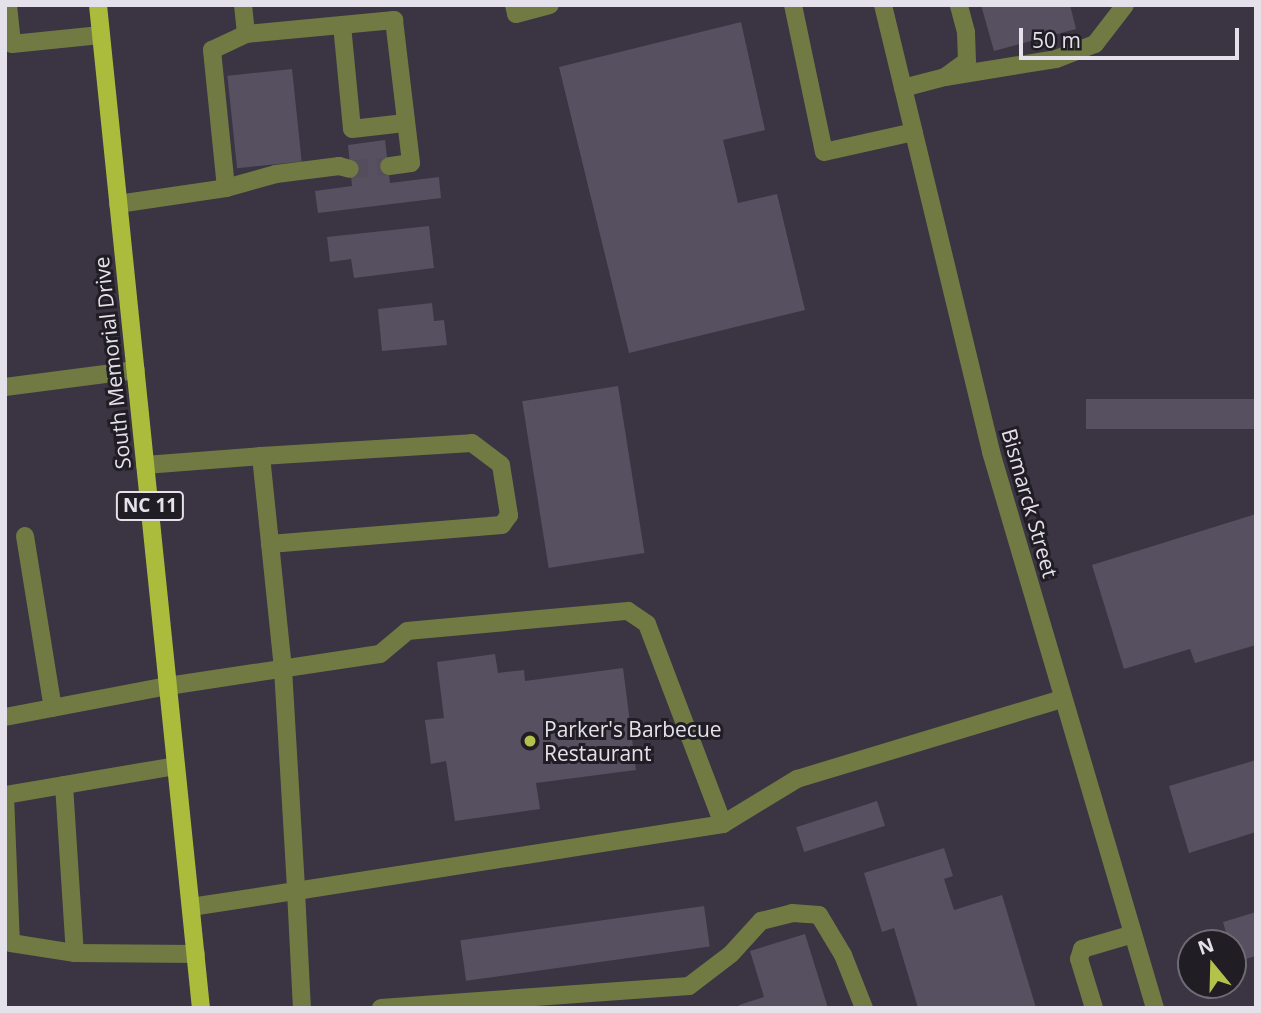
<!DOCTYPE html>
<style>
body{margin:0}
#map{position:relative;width:1261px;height:1013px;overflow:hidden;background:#3a3443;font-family:"Open Sans",sans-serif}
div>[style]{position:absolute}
.building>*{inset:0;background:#565060;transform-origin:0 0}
.minor-tunnel>*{height:18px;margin-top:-9px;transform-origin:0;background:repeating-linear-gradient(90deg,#544e5c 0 18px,transparent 0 27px)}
.minor>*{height:18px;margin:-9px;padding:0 9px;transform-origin:9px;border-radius:9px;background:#717a42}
.major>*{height:18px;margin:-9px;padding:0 9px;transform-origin:9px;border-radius:9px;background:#abbb3c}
.dots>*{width:19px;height:19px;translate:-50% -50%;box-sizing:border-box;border:4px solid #201d24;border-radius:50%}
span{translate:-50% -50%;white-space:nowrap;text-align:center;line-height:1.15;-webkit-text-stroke:6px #201d24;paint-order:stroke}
.shield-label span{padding:2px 5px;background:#201d24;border:2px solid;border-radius:5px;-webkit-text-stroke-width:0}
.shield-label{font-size:19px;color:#e5e1eb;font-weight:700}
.street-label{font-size:21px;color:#e5e1eb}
.poi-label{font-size:21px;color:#e5e1eb}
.left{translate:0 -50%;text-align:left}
.frame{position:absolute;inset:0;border:7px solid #e5e1eb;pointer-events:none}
.north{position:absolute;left:1177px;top:929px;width:70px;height:70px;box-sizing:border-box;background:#201d24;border:2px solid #6f6b74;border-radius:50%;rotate:341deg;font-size:19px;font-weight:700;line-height:28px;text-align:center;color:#e5e1eb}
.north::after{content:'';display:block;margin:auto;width:24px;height:32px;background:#b3c24b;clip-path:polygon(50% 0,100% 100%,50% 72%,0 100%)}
.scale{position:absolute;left:1019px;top:28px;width:220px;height:32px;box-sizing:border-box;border:4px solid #e5e1eb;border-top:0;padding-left:9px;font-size:21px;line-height:24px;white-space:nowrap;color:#e5e1eb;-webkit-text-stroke:5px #201d24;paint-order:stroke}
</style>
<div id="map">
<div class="building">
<i style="clip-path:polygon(981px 5px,1070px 5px,1076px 29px,994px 51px)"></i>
<i style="clip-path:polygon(741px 22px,765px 130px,723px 140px,738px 203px,777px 194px,805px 310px,629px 353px,559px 67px)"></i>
<i style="left:292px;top:69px;width:93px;height:65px;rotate:84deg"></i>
<i style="clip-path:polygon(385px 140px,390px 183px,439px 177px,441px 198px,318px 213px,315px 191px,352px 186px,348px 145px)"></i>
<i style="clip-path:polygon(429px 226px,434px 268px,354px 278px,351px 259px,330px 262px,327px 237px)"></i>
<i style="clip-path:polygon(432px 303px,434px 321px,444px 320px,447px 345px,382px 351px,378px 309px)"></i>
<i style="left:618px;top:386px;width:169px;height:97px;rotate:81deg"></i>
<i style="left:1256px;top:399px;width:30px;height:170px;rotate:90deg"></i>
<i style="clip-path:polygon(1256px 514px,1256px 645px,1195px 663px,1190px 649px,1124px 669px,1092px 565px)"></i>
<i style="clip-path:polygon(495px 654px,498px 673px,524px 670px,525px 681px,623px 668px,636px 770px,536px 783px,540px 809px,455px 821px,446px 761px,431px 764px,425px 720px,444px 718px,437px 662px)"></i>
<i style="clip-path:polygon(1256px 760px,1256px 832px,1189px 853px,1169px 786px)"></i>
<i style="left:877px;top:801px;width:26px;height:85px;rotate:72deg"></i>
<i style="clip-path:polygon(944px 848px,953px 876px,944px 879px,954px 910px,1002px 895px,1036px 1008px,918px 1008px,894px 928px,882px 932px,864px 873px)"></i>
<i style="left:704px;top:906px;width:41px;height:246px;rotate:82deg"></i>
<i style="clip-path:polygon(1256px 912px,1256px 956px,1235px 962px,1233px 943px,1229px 943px,1223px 922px)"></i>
<i style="clip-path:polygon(805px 934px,828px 1008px,740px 1008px,739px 1005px,764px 997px,750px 951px)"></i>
</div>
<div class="minor-tunnel">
<i style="left:350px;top:169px;width:39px;rotate:-4deg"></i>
</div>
<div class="minor">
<i style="left:8px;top:5px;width:39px;rotate:84deg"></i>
<i style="left:12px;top:44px;width:89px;rotate:-5.8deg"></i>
<i style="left:243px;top:5px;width:29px;rotate:84deg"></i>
<i style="left:514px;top:5px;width:9px;rotate:77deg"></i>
<i style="left:516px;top:14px;width:35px;rotate:-15deg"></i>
<i style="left:793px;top:5px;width:150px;rotate:78.1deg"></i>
<i style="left:824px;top:152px;width:92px;rotate:-12.5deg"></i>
<i style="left:883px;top:5px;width:460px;rotate:76.4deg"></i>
<i style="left:991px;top:452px;width:580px;rotate:73.57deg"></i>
<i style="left:342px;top:25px;width:104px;rotate:84.5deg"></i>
<i style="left:352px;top:129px;width:53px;rotate:-6.5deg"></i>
<i style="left:945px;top:77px;width:112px;rotate:-9.2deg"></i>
<i style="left:1056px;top:59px;width:42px;rotate:-21deg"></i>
<i style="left:1095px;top:44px;width:49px;rotate:-52.4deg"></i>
<i style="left:903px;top:88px;width:43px;rotate:-14.7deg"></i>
<i style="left:945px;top:77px;width:27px;rotate:-36deg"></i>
<i style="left:967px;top:61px;width:29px;rotate:-92deg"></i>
<i style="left:966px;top:32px;width:28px;rotate:-105deg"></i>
<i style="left:226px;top:188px;width:52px;rotate:-15.6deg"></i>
<i style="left:276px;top:174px;width:64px;rotate:-7.2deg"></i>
<i style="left:339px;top:166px;width:11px;rotate:15deg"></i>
<i style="left:118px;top:204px;width:109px;rotate:-8.4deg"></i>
<i style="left:226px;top:188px;width:139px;rotate:-95.8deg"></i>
<i style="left:212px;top:50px;width:38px;rotate:-25deg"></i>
<i style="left:246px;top:34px;width:149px;rotate:-5.4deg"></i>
<i style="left:394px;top:20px;width:144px;rotate:83.2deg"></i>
<i style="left:411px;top:163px;width:22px;rotate:172deg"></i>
<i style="left:5px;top:387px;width:132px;rotate:-7.4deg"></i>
<i style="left:261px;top:456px;width:211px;rotate:-3.5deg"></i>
<i style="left:472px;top:443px;width:36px;rotate:37deg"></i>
<i style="left:501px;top:465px;width:51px;rotate:80.9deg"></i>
<i style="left:509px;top:515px;width:12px;rotate:125deg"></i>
<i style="left:502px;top:525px;width:233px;rotate:175.3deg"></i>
<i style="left:145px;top:465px;width:116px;rotate:-4.4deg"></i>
<i style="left:261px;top:456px;width:214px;rotate:84.1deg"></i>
<i style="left:283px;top:669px;width:222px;rotate:86.6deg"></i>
<i style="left:296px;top:891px;width:432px;rotate:-8.9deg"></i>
<i style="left:723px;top:824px;width:87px;rotate:-31.3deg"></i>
<i style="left:797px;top:779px;width:277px;rotate:-16.8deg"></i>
<i style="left:25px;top:536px;width:174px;rotate:80.8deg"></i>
<i style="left:5px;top:717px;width:166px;rotate:-10.8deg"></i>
<i style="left:168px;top:686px;width:214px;rotate:-8.6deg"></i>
<i style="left:380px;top:654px;width:35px;rotate:-40deg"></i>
<i style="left:407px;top:631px;width:222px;rotate:-5.2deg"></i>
<i style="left:628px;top:611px;width:23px;rotate:34deg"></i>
<i style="left:647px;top:624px;width:214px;rotate:69.2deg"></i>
<i style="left:176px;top:766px;width:114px;rotate:170.4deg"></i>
<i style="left:64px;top:785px;width:168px;rotate:86.3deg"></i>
<i style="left:75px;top:953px;width:121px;rotate:0.5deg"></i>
<i style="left:64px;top:785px;width:60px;rotate:170.4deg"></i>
<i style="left:5px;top:795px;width:148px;rotate:87.7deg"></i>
<i style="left:11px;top:943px;width:65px;rotate:8.9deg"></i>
<i style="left:191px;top:907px;width:106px;rotate:-8.7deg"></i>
<i style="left:296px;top:891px;width:117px;rotate:87.1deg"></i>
<i style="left:381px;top:1008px;width:309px;rotate:-4.1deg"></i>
<i style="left:689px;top:986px;width:53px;rotate:-37.3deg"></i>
<i style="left:731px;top:954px;width:45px;rotate:-47.7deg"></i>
<i style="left:761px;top:921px;width:32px;rotate:-14deg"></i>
<i style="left:792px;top:913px;width:27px;rotate:4deg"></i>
<i style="left:819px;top:915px;width:47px;rotate:59deg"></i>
<i style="left:843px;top:955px;width:57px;rotate:68.4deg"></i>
<i style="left:1094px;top:1008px;width:51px;rotate:-107deg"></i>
<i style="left:1079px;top:959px;width:10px;rotate:-73deg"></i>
<i style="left:1082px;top:949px;width:53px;rotate:-16.4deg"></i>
</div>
<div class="major">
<i style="left:98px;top:5px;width:1008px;rotate:84.14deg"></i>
</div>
<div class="dots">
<i style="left:530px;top:741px;background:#b3c24b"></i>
</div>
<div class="shield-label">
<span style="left:150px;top:506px">NC 11</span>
</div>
<div class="street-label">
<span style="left:112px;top:363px;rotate:-96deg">South Memorial Drive</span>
<span style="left:1030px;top:503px;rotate:74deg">Bismarck Street</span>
</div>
<div class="poi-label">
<span class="left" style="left:544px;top:741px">Parker's Barbecue<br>Restaurant</span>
</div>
<div class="frame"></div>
<div class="north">N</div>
<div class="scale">50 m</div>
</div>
